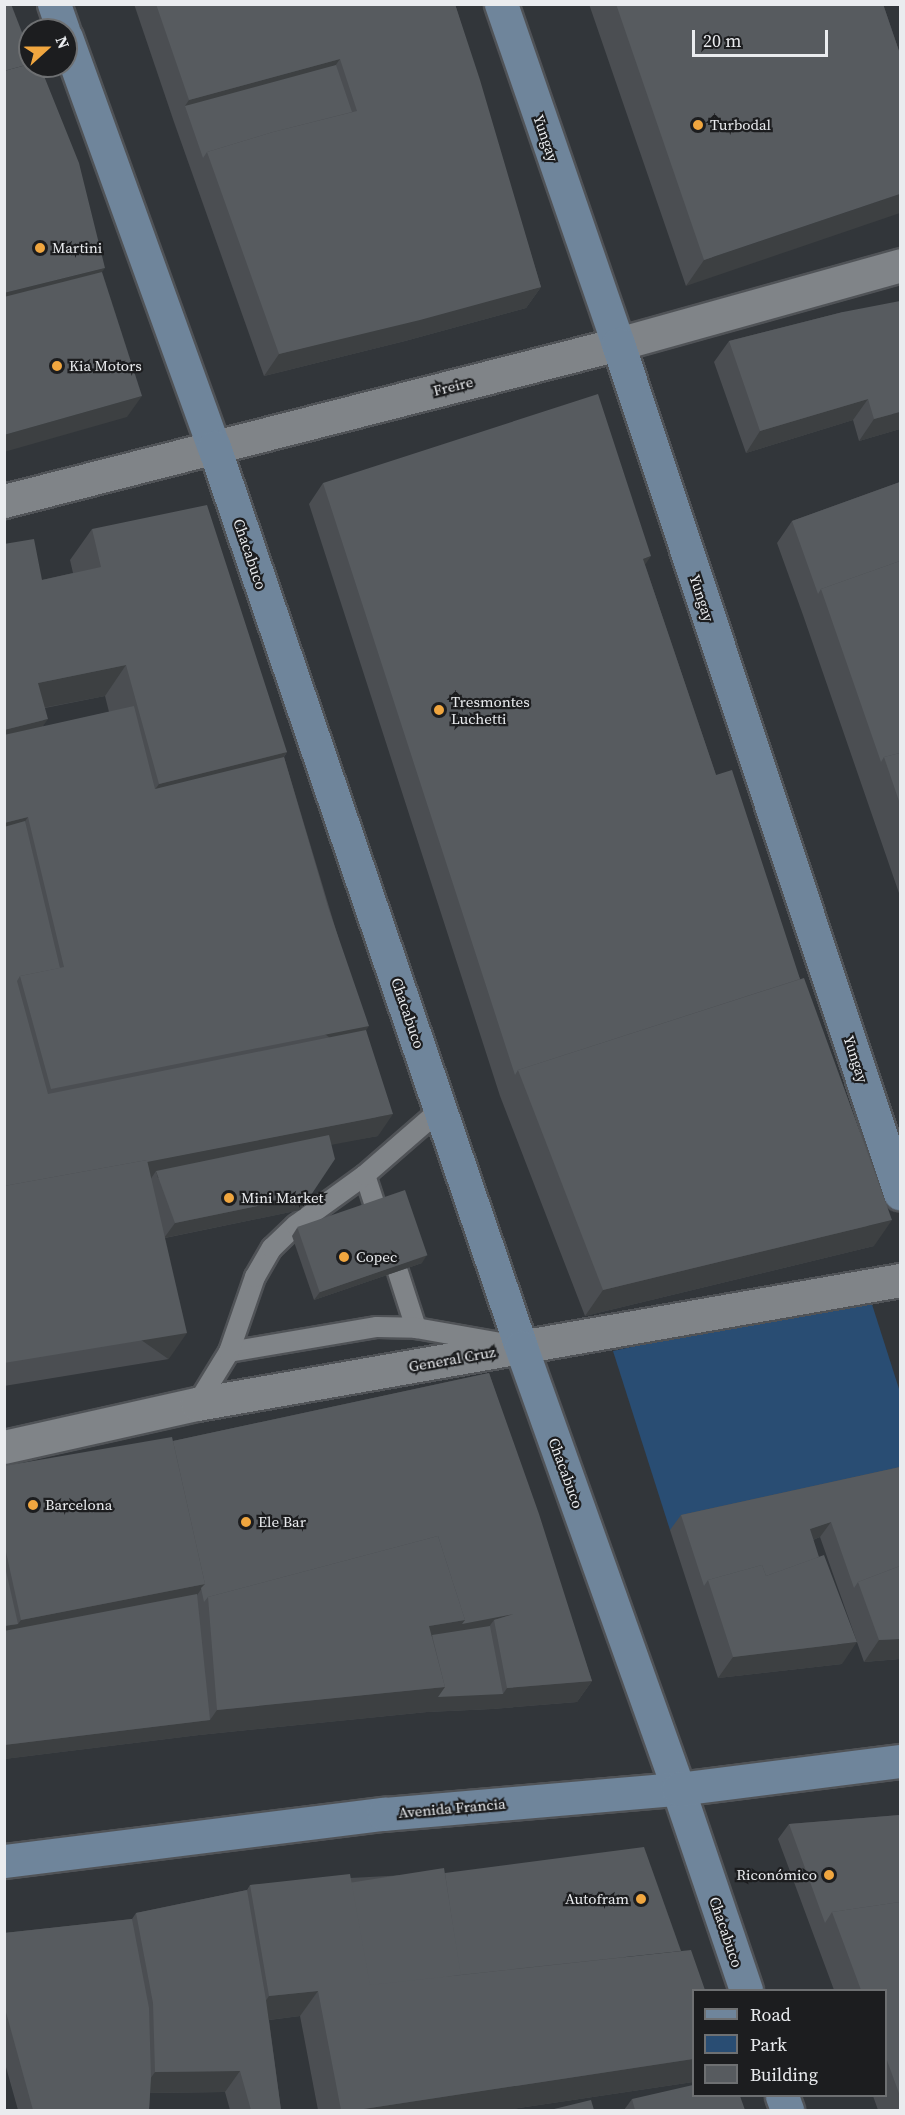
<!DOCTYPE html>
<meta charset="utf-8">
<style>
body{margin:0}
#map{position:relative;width:905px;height:2115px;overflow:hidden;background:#32363a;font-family:"Source Serif 4",serif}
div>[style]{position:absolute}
.green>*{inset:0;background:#294d73}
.roads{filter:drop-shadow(2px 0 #505357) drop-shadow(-2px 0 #505357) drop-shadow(0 2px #505357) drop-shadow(0 -2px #505357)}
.lane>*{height:20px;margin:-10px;padding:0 10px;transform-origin:10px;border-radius:10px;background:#808488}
.street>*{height:33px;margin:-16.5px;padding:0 16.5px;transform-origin:16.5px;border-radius:16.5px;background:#808488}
.secondary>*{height:33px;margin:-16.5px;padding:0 16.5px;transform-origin:16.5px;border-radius:16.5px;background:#6f859b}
.wall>*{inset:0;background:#4b4e52}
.shaded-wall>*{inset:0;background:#3d4042;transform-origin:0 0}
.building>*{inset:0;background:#575b5f;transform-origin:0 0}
.dots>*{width:16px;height:16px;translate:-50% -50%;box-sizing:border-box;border:3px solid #1c1d1f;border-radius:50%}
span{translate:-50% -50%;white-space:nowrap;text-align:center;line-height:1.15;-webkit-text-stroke:4.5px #1c1d1f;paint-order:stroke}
.poi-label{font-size:15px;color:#eaecef}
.left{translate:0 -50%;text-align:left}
.right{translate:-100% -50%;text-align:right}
.street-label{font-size:15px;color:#eaecef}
.frame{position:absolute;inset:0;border:6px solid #eaecef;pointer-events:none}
.legend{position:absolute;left:692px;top:1989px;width:195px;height:108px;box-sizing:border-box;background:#1c1d1f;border:2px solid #6e7072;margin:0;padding:8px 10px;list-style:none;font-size:18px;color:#eaecef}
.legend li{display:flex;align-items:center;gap:12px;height:30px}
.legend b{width:30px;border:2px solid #6e7072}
.north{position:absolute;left:18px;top:18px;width:60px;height:60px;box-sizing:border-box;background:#1c1d1f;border:2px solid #6e7072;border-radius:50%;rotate:69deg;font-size:16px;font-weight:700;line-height:24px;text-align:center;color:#eaecef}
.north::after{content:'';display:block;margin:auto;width:21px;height:27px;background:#f0a63f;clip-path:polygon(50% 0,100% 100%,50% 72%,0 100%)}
.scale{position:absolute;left:692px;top:30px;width:136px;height:27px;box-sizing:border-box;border:3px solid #eaecef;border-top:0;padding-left:8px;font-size:18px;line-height:21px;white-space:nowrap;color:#eaecef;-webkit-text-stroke:4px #1c1d1f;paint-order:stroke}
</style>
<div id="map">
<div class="green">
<i style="clip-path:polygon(869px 1295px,900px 1392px,900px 1479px,670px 1530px,613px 1351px)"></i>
</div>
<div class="roads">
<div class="lane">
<i style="left:365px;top:1175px;width:33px;rotate:72deg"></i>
<i style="left:398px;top:1272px;width:59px;rotate:72.2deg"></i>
<i style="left:416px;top:1328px;width:85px;rotate:10.1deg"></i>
<i style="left:229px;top:1352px;width:150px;rotate:-9.6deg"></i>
<i style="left:377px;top:1327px;width:39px;rotate:1deg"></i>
<i style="left:197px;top:1404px;width:61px;rotate:-58.4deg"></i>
<i style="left:229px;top:1352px;width:79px;rotate:-70.9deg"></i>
<i style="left:255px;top:1277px;width:34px;rotate:-60deg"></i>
<i style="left:272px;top:1248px;width:33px;rotate:-44deg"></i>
<i style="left:296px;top:1225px;width:85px;rotate:-35.9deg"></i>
<i style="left:365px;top:1175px;width:101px;rotate:-41deg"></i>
</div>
<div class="street">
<i style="left:4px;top:501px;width:634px;rotate:-14.34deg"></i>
<i style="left:618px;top:344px;width:293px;rotate:-15.6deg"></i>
<i style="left:4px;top:1447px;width:198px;rotate:-12.6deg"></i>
<i style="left:197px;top:1404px;width:714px;rotate:-10deg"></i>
</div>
<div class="secondary">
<i style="left:54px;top:4px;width:28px;rotate:71deg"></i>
<i style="left:501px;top:4px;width:360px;rotate:71deg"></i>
<i style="left:618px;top:344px;width:895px;rotate:71.63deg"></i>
<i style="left:66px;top:37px;width:436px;rotate:70.2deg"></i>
<i style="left:214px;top:447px;width:951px;rotate:71.16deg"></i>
<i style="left:521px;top:1347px;width:469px;rotate:70.4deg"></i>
<i style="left:678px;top:1789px;width:212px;rotate:71.3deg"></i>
<i style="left:4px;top:1861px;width:383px;rotate:-7.1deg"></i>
<i style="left:384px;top:1814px;width:295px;rotate:-4.9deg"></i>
<i style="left:678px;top:1789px;width:224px;rotate:-7.2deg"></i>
<i style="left:782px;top:2096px;width:15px;rotate:70deg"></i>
</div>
</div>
<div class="wall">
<i style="clip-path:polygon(134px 4px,455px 4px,541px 287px,526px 308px,405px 341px,264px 376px,174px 122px)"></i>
<i style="clip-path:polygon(589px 4px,883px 4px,900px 54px,686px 286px)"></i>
<i style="clip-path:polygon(843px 312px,900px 429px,859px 441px,853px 420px,746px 453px,714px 362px,729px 341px)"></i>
<i style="clip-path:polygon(900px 482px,900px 896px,803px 615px,777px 543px,792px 521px)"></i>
<i style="clip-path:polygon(323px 483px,645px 565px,716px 775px,800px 979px,874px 1246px,585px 1316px,500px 1096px,309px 504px)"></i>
<i style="clip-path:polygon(evenodd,92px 529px,287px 752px,284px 757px,366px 1030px,378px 1136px,331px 1144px,300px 1210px,165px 1238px,169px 1359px,4px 1386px,4px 544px,42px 580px,73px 573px,70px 560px,92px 529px,105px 696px,109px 712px,43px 727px,45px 708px,105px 696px)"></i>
<i style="clip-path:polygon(297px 1228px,422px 1263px,314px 1300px,292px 1236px)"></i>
<i style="clip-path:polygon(489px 1373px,592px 1681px,577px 1702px,492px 1709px,427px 1712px,199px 1735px,4px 1759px,4px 1466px,173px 1441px)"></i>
<i style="clip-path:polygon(900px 1467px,900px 1659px,864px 1662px,820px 1537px,813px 1540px,842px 1664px,718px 1678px,670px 1530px,681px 1515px)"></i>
<i style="clip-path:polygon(900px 1815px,900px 2110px,878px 2110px,873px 2096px,885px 2096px,885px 1990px,834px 1990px,778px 1839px,789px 1824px)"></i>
<i style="clip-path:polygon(445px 1873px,693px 1990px,693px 2082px,506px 2110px,318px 2110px,300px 2016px,269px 2020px,281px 2110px,230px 2110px,225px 2092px,150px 2093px,149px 2110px,18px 2110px,4px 2060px,4px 1933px,132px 1919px,136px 1913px,247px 1890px,250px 1885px,350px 1878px)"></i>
<i style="clip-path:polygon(632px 2099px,745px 2110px,624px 2110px)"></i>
</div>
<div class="shaded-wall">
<i style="clip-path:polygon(340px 59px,325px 80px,185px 106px,189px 100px)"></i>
<i style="clip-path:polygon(900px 194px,900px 213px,686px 286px,704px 260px)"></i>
<i style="clip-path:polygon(105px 268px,87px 293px,4px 315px,4px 293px)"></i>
<i style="clip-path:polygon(541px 287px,526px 308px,405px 341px,264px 376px,279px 354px)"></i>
<i style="clip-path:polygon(142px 396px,127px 417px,4px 452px,4px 435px)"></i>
<i style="clip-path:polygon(868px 399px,853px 420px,746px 453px,760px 431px)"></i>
<i style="clip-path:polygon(900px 412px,900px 429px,859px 441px,874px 419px)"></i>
<i style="clip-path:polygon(651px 556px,636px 578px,643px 559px)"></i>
<i style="clip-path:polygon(126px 665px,105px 696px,16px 713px,38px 683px)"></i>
<i style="clip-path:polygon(48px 719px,26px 750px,4px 756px,4px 730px)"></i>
<i style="clip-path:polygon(287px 752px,266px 783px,137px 814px,159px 784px)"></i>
<i style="clip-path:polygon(28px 817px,10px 843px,4px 844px,4px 823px)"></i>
<i style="left:369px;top:1026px;width:32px;height:324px;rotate:125deg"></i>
<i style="clip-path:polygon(393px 1114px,378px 1136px,158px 1178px,156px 1171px,150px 1180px,4px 1189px)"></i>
<i style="clip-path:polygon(311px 1195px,300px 1210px,164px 1238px,175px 1223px)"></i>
<i style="clip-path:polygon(892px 1220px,874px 1246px,585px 1316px,603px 1290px)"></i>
<i style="clip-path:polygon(427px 1255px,422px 1263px,314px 1300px,320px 1292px)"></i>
<i style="left:187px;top:1333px;width:32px;height:185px;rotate:125deg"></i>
<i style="clip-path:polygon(831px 1522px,820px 1537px,799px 1545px,810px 1529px)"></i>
<i style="clip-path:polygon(205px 1584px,187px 1609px,4px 1645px,4px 1626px,18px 1624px,21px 1620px)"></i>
<i style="clip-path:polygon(514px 1614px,494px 1620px,480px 1639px,422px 1636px,429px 1626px,465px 1620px)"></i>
<i style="clip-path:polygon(900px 1639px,900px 1659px,864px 1662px,879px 1640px)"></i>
<i style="clip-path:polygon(857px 1642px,842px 1664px,718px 1678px,733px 1657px)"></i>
<i style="clip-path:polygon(592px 1681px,577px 1702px,492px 1709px,427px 1712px,199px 1735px,4px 1759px,4px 1745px,210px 1720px,217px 1710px,445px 1687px,503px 1694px,507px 1688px)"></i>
<i style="clip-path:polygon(318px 1991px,300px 2016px,251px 2022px,269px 1996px)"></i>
<i style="clip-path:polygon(693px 2059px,693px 2082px,506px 2110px,357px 2110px)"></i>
<i style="clip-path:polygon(240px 2071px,225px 2092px,140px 2093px,155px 2072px)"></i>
</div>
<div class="building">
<i style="clip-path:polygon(4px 4px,11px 4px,30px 53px,30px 64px,4px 71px)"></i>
<i style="clip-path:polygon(156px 4px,455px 4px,480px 80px,541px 287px,420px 320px,279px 354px,207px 152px,273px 132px,357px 111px,340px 59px,189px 100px)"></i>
<i style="clip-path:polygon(616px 4px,883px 4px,900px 54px,900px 194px,704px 260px)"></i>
<i style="clip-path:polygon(30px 64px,30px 66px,40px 66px,79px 163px,105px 268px,4px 293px,4px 71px)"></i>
<i style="clip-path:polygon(336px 65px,352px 112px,273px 132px,207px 152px,203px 158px,185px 106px)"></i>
<i style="clip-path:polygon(102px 272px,142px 396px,4px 435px,4px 297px)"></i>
<i style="clip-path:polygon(900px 301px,900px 412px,874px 419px,868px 399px,760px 431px,729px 341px,843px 312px)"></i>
<i style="clip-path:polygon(598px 394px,651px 556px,643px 559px,716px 775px,732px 770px,800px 979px,518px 1070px,515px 1075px,323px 483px)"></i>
<i style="clip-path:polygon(900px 482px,900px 561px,821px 589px,818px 594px,792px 521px)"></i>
<i style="clip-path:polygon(207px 505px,287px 752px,159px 784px,126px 665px,38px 683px,48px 719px,4px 730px,4px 544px,34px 539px,42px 580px,101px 567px,92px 529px)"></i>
<i style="clip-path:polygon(900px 561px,900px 753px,884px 757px,881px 762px,821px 589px)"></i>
<i style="clip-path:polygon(134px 706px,155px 789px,284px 757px,328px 907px,369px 1026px,51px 1089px,20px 976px,64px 967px,28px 817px,4px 823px,4px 735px)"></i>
<i style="clip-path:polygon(900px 753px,900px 804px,884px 757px)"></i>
<i style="clip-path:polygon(25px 821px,60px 968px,20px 976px,17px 981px,48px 1094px,366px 1030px,393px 1114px,147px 1162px,147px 1160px,4px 1186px,4px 827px)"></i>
<i style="clip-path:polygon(804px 978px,892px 1220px,603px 1290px,518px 1070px)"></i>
<i style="clip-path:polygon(329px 1135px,335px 1159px,311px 1195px,175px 1223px,156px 1171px)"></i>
<i style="clip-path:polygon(147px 1160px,187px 1333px,4px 1363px,4px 1186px)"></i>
<i style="left:405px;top:1190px;width:69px;height:114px;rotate:71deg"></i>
<i style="clip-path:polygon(489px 1373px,539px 1514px,592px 1681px,507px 1688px,494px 1620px,514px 1614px,462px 1624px,465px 1620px,438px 1536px,208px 1597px,204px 1602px,201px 1588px,205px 1584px,173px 1441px)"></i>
<i style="clip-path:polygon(172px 1437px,205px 1584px,21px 1620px,4px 1543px,4px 1466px)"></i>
<i style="clip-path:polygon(900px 1467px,900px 1566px,858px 1582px,854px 1588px,831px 1522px,810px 1529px,819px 1557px,766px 1576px,762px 1565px,708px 1580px,704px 1586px,681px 1515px)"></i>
<i style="clip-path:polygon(438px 1536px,465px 1620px,429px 1626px,445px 1687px,217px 1710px,208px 1597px)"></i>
<i style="clip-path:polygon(824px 1555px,857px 1642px,733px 1657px,708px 1580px,762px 1565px,766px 1576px)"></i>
<i style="clip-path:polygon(4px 1562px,18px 1624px,4px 1626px)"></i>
<i style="clip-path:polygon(900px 1566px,900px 1639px,879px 1640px,858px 1582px)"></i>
<i style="clip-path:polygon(197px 1594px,210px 1720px,4px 1745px,4px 1631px)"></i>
<i style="clip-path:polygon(490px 1626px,503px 1694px,438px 1697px,445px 1687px,432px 1635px)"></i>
<i style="clip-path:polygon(900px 1815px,900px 1902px,832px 1912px,825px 1923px,789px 1824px)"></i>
<i style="clip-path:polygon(644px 1847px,681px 1951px,460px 1975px,445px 1873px)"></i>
<i style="left:444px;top:1868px;width:108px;height:95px;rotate:81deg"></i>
<i style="clip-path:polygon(350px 1874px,370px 1985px,691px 1950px,705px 1990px,693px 1990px,693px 2059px,357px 2110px,341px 2110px,318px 1991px,269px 1996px,250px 1885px)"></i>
<i style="clip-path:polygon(247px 1890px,266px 2000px,281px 2110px,251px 2110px,240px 2071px,155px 2072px,153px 2003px,136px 1913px)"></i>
<i style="clip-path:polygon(900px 1902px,900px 2096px,885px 2055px,885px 1990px,861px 1990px,832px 1912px)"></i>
<i style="clip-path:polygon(132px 1919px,149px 2008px,151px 2078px,149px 2110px,33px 2110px,4px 2005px,4px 1933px)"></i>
<i style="clip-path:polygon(693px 2085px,693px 2096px,740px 2096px,745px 2110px,635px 2110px,632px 2099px)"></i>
<i style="clip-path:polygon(591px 2100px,594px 2110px,550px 2110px)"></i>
</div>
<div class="dots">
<i style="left:698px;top:125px;background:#f0a63f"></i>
<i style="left:40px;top:248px;background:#f0a63f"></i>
<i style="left:57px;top:366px;background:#f0a63f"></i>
<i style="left:439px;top:710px;background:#f0a63f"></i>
<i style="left:229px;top:1198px;background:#f0a63f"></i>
<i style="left:344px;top:1257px;background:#f0a63f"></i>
<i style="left:33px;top:1505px;background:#f0a63f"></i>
<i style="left:246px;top:1522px;background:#f0a63f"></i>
<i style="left:829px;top:1875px;background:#f0a63f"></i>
<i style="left:641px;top:1899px;background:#f0a63f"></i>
</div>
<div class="poi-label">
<span class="left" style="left:710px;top:125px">Turbodal</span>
<span class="left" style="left:52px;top:248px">Martini</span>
<span class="left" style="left:69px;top:366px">Kia Motors</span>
<span class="left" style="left:451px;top:710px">Tresmontes<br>Luchetti</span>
<span class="left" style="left:241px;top:1198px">Mini Market</span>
<span class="left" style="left:356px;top:1257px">Copec</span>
<span class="left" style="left:45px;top:1505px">Barcelona</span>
<span class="left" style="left:258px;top:1522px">Ele Bar</span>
<span class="right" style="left:817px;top:1875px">Riconómico</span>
<span class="right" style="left:629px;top:1899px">Autofram</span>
</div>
<div class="street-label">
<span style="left:546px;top:138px;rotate:71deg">Yungay</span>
<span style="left:453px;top:386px;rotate:-14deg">Freire</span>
<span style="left:250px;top:554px;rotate:71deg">Chacabuco</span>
<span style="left:702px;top:598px;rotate:72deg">Yungay</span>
<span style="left:408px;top:1013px;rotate:71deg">Chacabuco</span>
<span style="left:856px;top:1059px;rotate:72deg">Yungay</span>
<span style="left:452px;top:1359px;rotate:-10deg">General Cruz</span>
<span style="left:566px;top:1473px;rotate:70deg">Chacabuco</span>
<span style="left:452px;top:1808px;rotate:-5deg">Avenida Francia</span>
<span style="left:726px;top:1932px;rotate:71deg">Chacabuco</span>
</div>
<div class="frame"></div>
<ul class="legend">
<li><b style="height:8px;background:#6f859b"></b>Road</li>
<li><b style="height:16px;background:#294d73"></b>Park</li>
<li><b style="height:16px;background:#575b5f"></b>Building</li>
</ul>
<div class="north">N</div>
<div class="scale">20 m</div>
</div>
